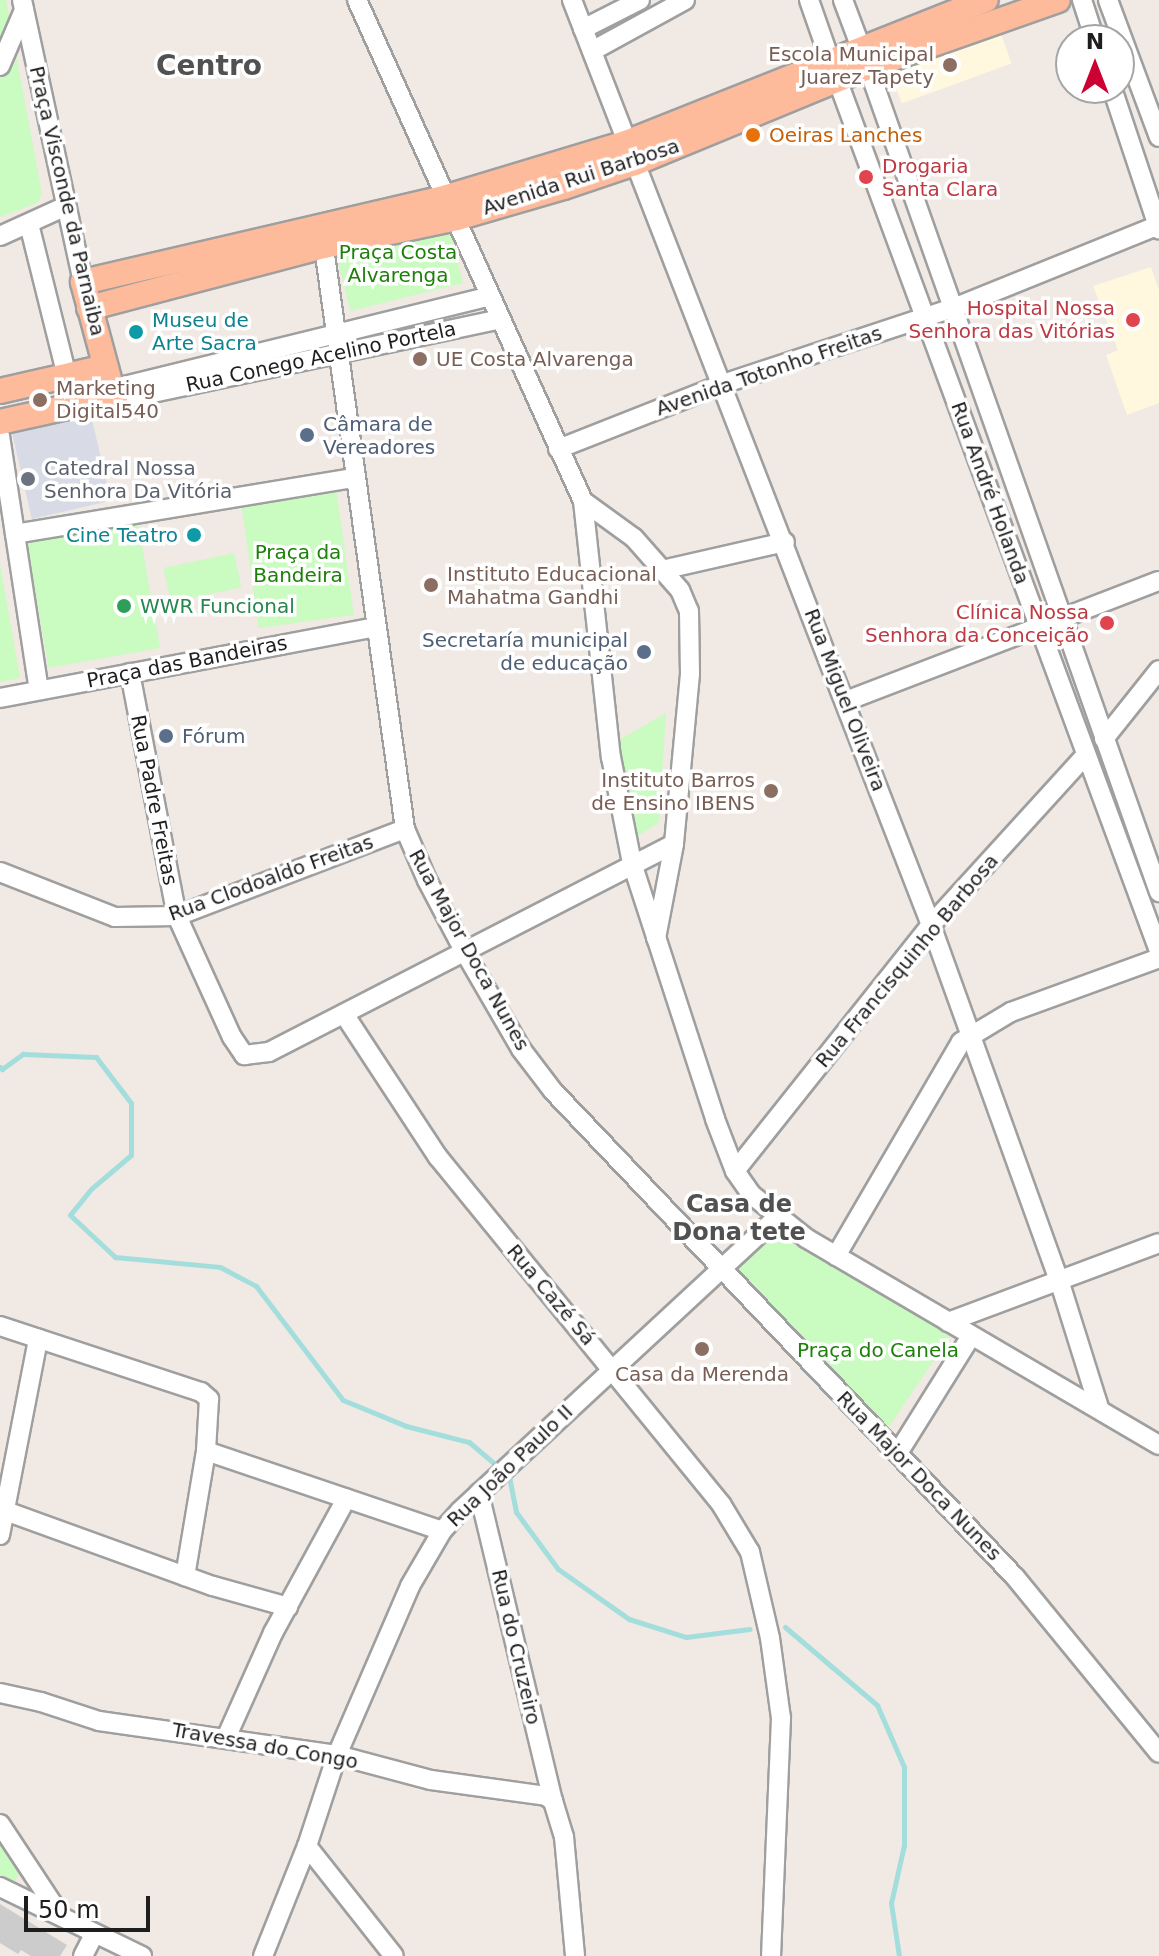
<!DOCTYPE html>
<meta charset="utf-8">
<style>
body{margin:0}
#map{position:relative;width:1159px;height:1956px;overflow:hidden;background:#f0e9e4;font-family:"DejaVu Sans",sans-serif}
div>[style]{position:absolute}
.education>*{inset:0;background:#fff7de;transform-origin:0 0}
.religious>*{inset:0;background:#ccc}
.park>*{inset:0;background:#cafbc0;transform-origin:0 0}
.plaza>*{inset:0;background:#d8dbe5;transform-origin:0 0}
.stream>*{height:5px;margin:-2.5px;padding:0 2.5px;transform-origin:2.5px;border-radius:2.5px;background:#a3dedd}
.roads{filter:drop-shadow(2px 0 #9f9f9f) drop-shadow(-2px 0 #9f9f9f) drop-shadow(0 2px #9f9f9f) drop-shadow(0 -2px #9f9f9f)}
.minor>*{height:18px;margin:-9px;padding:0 9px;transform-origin:9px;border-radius:9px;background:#fff}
.major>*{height:24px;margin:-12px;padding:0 12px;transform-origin:12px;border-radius:12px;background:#febb9b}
.dots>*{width:22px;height:22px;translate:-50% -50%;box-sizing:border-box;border:4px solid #fff;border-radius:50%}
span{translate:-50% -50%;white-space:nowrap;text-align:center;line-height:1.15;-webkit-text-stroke:7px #fff;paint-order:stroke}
.education-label{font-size:20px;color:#785e54}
.right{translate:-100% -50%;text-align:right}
.left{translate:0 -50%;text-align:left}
.food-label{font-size:20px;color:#c56008}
.health-label{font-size:20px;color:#be3a42}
.street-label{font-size:20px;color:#1e1e1e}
.park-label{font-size:20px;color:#1c8009}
.culture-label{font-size:20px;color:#0d838f}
.service-label{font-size:20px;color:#4e5e75}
.worship-label{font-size:20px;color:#5b616d}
.leisure-label{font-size:20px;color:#27864d}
.quarter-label{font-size:24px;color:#515151;font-weight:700}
.district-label{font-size:28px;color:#515151;font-weight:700}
.north{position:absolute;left:1055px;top:24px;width:80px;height:80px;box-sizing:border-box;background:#fff;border:2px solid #a5a5a5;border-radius:50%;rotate:0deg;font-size:22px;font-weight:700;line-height:32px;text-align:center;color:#1e1e1e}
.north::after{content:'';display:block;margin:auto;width:28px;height:36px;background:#cd0032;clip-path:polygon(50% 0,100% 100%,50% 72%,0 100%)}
.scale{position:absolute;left:24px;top:1896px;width:126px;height:36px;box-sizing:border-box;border:4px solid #1e1e1e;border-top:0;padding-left:10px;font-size:24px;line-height:28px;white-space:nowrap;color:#1e1e1e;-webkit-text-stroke:6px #fff;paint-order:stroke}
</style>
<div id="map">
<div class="education">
<i style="left:998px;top:26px;width:40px;height:117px;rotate:70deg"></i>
<i style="clip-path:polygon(1151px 267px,1159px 290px,1159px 403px,1127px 415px,1106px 355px,1118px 350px,1093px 286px)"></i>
</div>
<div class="religious">
<i style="clip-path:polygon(0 1904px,67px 1945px,60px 1956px,31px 1956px,21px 1950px,18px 1954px,0 1943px)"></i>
</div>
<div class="park">
<i style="clip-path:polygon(0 0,6px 0,42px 194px,37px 203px,0 217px)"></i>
<i style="left:447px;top:219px;width:66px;height:116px;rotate:76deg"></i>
<i style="left:336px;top:488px;width:128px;height:96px;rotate:82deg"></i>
<i style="left:138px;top:523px;width:127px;height:113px;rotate:80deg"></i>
<i style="left:234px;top:553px;width:35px;height:72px;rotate:78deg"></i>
<i style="clip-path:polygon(0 564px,20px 678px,0 682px)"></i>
<i style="clip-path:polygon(666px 713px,659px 822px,627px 843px,614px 743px)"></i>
<i style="clip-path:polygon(777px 1235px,951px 1335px,886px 1431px,729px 1272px)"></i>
<i style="clip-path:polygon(0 1842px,20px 1871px,14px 1884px,0 1876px)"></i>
</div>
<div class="plaza">
<i style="left:91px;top:415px;width:88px;height:81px;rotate:77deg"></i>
</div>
<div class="stream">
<i style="left:0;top:1067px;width:3px;rotate:45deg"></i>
<i style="left:2px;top:1069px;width:26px;rotate:-36deg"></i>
<i style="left:23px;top:1054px;width:73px;rotate:2.4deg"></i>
<i style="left:96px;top:1057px;width:58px;rotate:52.7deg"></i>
<i style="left:131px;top:1103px;width:52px;rotate:90deg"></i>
<i style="left:131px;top:1155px;width:52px;rotate:139.6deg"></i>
<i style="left:91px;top:1189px;width:33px;rotate:129deg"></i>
<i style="left:70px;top:1215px;width:62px;rotate:43deg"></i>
<i style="left:115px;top:1257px;width:105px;rotate:5.4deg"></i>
<i style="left:220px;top:1267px;width:41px;rotate:27.8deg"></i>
<i style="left:256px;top:1286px;width:143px;rotate:52.7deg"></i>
<i style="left:343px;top:1400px;width:68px;rotate:22.4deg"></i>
<i style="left:406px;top:1426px;width:65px;rotate:14.3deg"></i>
<i style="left:469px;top:1442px;width:52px;rotate:40.4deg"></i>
<i style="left:509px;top:1476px;width:37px;rotate:79deg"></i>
<i style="left:516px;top:1512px;width:71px;rotate:53.6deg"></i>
<i style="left:558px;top:1569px;width:87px;rotate:35.2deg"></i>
<i style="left:629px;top:1619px;width:60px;rotate:17.5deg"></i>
<i style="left:686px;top:1637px;width:64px;rotate:-7.1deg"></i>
<i style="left:785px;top:1627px;width:121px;rotate:40.3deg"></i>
<i style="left:877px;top:1705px;width:68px;rotate:66.5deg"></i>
<i style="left:904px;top:1767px;width:78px;rotate:90deg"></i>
<i style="left:904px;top:1845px;width:59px;rotate:102.6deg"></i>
<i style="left:891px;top:1903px;width:54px;rotate:81.4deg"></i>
</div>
<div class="roads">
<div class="minor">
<i style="left:22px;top:0;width:289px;rotate:77.8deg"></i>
<i style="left:357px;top:0;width:550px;rotate:65.72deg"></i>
<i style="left:583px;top:501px;width:258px;rotate:83.8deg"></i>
<i style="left:611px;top:757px;width:108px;rotate:78.8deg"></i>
<i style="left:632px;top:863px;width:269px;rotate:72deg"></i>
<i style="left:715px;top:1119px;width:56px;rotate:69deg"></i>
<i style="left:735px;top:1171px;width:29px;rotate:55deg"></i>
<i style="left:752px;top:1195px;width:69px;rotate:38.5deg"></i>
<i style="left:806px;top:1238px;width:409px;rotate:30.4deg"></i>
<i style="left:572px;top:0;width:992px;rotate:68.79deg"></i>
<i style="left:931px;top:925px;width:377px;rotate:70.2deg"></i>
<i style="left:1059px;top:1280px;width:134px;rotate:72.6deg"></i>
<i style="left:809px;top:0;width:64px;rotate:70.7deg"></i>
<i style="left:843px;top:0;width:51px;rotate:69.4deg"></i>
<i style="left:1082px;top:0;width:42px;rotate:72deg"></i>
<i style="left:1108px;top:0;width:146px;rotate:69.6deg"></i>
<i style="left:583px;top:29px;width:64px;rotate:-27deg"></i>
<i style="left:592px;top:51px;width:106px;rotate:-28.7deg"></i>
<i style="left:0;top:66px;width:61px;rotate:-66.8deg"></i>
<i style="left:868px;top:67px;width:875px;rotate:70.57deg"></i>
<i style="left:837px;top:79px;width:930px;rotate:69.73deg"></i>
<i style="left:1112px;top:88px;width:149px;rotate:71.6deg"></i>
<i style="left:29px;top:224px;width:157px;rotate:76deg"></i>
<i style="left:322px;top:233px;width:602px;rotate:82.07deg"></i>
<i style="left:405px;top:829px;width:56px;rotate:66.7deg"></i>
<i style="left:427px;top:880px;width:78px;rotate:62.4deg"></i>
<i style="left:463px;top:949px;width:116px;rotate:59.9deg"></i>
<i style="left:521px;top:1049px;width:53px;rotate:52.7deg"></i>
<i style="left:553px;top:1091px;width:671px;rotate:46.45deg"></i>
<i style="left:1015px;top:1577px;width:227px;rotate:50.7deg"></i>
<i style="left:0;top:236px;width:72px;rotate:-24.4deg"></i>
<i style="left:112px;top:389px;width:389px;rotate:-13.8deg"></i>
<i style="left:115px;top:401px;width:394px;rotate:-12deg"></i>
<i style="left:0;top:436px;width:257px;rotate:81.3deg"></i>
<i style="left:558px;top:449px;width:177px;rotate:-21.5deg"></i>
<i style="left:723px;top:384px;width:245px;rotate:-18.3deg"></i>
<i style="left:956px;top:307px;width:219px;rotate:-22deg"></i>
<i style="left:583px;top:501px;width:63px;rotate:36deg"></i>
<i style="left:634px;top:538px;width:69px;rotate:48.5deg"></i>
<i style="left:680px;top:590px;width:23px;rotate:67deg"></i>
<i style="left:689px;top:611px;width:63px;rotate:89.1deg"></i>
<i style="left:690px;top:674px;width:171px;rotate:95.4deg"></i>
<i style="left:674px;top:844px;width:96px;rotate:100.8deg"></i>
<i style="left:15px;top:534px;width:345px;rotate:-9.4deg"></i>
<i style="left:662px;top:570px;width:126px;rotate:-12.8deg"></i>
<i style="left:130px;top:673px;width:248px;rotate:79.1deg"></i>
<i style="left:177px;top:916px;width:133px;rotate:65.6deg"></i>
<i style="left:232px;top:1037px;width:22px;rotate:56deg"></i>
<i style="left:244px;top:1055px;width:25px;rotate:-7deg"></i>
<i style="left:269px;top:1052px;width:455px;rotate:-27.2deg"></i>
<i style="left:0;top:698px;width:381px;rotate:-10.7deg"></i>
<i style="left:846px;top:701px;width:335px;rotate:-21deg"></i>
<i style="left:1104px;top:739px;width:88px;rotate:-51.4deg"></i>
<i style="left:0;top:872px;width:123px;rotate:21.4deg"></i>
<i style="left:115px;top:917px;width:62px;rotate:-0.9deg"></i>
<i style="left:177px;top:916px;width:244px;rotate:-20.9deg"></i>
<i style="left:344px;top:1014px;width:171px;rotate:56.7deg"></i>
<i style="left:438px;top:1157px;width:448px;rotate:50.8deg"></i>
<i style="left:721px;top:1504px;width:56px;rotate:58.9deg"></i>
<i style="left:750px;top:1552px;width:88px;rotate:76.9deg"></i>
<i style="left:770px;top:1638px;width:81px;rotate:82.2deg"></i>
<i style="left:781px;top:1718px;width:238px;rotate:92.4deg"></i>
<i style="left:735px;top:1171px;width:315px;rotate:-51.5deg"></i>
<i style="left:931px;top:925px;width:229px;rotate:-47.7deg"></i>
<i style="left:836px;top:1256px;width:248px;rotate:-59.7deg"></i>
<i style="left:961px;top:1042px;width:58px;rotate:-31deg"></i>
<i style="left:1011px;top:1012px;width:158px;rotate:-20deg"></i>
<i style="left:948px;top:1322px;width:225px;rotate:-20.5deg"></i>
<i style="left:0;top:1326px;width:212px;rotate:18.2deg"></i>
<i style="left:201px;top:1392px;width:11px;rotate:41deg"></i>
<i style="left:209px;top:1399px;width:52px;rotate:93.3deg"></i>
<i style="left:206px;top:1451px;width:127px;rotate:99.5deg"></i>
<i style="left:206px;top:1451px;width:249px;rotate:18.7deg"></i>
<i style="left:898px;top:1453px;width:138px;rotate:-58deg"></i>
<i style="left:479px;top:1493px;width:317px;rotate:76.5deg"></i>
<i style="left:0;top:1509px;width:226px;rotate:19.9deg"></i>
<i style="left:213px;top:1586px;width:78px;rotate:15.6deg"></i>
<i style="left:0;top:1535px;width:200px;rotate:-79deg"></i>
<i style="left:0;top:1693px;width:42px;rotate:12.4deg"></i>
<i style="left:41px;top:1702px;width:61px;rotate:18.1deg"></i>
<i style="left:99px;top:1721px;width:240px;rotate:8.1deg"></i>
<i style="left:337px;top:1755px;width:97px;rotate:14.9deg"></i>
<i style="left:431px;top:1780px;width:116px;rotate:7.9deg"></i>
<i style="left:546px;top:1796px;width:9px;rotate:36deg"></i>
<i style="left:553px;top:1801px;width:38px;rotate:73deg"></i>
<i style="left:564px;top:1837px;width:120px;rotate:84.7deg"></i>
<i style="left:226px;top:1738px;width:115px;rotate:-65.9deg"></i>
<i style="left:273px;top:1633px;width:153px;rotate:-61.4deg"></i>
<i style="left:0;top:1824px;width:109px;rotate:56.6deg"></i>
<i style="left:307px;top:1846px;width:140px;rotate:51.7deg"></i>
<i style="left:0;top:1887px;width:158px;rotate:25.9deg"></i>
<i style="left:83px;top:1956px;width:25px;rotate:-63deg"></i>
<i style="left:263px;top:1956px;width:118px;rotate:-68.2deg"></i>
<i style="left:307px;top:1846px;width:96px;rotate:-71.8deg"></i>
<i style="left:337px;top:1755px;width:184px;rotate:-66.6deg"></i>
<i style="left:410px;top:1586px;width:64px;rotate:-59.8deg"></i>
<i style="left:442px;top:1531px;width:27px;rotate:-48deg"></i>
<i style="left:460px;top:1511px;width:433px;rotate:-42.8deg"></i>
</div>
<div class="major">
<i style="left:89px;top:308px;width:243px;rotate:-14.8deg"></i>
<i style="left:324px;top:246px;width:136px;rotate:-11.9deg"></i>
<i style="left:457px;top:218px;width:111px;rotate:-16.2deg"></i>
<i style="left:564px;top:187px;width:75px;rotate:-18.7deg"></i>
<i style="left:635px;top:163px;width:252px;rotate:-22.4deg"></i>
<i style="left:868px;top:67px;width:201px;rotate:-19.4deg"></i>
<i style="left:0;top:391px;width:108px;rotate:-12.9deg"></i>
<i style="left:0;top:422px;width:97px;rotate:-12.5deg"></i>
<i style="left:95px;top:401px;width:20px"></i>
<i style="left:115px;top:401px;width:123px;rotate:-105.1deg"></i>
<i style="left:83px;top:282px;width:374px;rotate:-13.1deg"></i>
<i style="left:447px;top:197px;width:187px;rotate:-16.8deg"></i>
<i style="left:626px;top:143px;width:387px;rotate:-21.7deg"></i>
</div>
</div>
<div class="dots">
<i style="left:950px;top:65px;background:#8d6e63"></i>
<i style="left:753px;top:135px;background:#e8710a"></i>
<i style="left:866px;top:177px;background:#e0444e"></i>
<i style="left:1133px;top:320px;background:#e0444e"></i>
<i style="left:136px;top:332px;background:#0f9aa8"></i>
<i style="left:420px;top:359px;background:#8d6e63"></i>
<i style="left:40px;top:400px;background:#8d6e63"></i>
<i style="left:307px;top:435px;background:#5c6f8a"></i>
<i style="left:28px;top:479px;background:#6b7280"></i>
<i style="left:194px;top:535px;background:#0f9aa8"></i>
<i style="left:431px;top:585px;background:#8d6e63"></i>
<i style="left:124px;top:606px;background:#2e9e5b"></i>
<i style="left:1107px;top:623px;background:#e0444e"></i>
<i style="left:644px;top:652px;background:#5c6f8a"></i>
<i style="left:166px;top:736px;background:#5c6f8a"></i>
<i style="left:771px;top:791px;background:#8d6e63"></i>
<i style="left:702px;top:1349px;background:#8d6e63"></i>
</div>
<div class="education-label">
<span class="right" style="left:934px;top:66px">Escola Municipal<br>Juarez Tapety</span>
<span class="left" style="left:436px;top:359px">UE Costa Alvarenga</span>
<span class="left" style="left:56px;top:400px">Marketing<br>Digital540</span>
<span class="left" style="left:447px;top:586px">Instituto Educacional<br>Mahatma Gandhi</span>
<span class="right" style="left:755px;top:792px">Instituto Barros<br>de Ensino IBENS</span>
<span style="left:702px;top:1374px">Casa da Merenda</span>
</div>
<div class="food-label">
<span class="left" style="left:769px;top:135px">Oeiras Lanches</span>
</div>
<div class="health-label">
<span class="left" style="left:882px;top:178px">Drogaria<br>Santa Clara</span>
<span class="right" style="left:1115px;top:320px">Hospital Nossa<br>Senhora das Vitórias</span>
<span class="right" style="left:1089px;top:624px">Clínica Nossa<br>Senhora da Conceição</span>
</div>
<div class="street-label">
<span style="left:581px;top:177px;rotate:-18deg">Avenida Rui Barbosa</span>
<span style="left:67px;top:201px;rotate:77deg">Praça Visconde da Parnaiba</span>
<span style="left:321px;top:357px;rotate:-12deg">Rua Conego Acelino Portela</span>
<span style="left:769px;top:371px;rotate:-19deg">Avenida Totonho Freitas</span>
<span style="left:990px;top:493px;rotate:70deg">Rua André Holanda</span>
<span style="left:187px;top:662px;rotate:-11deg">Praça das Bandeiras</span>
<span style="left:845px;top:700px;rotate:69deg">Rua Miguel Oliveira</span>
<span style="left:154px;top:800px;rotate:79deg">Rua Padre Freitas</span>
<span style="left:271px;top:878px;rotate:-20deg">Rua Clodoaldo Freitas</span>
<span style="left:469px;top:950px;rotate:61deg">Rua Major Doca Nunes</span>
<span style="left:907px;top:961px;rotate:-50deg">Rua Francisquinho Barbosa</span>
<span style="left:551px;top:1295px;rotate:50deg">Rua Cazé Sá</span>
<span style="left:510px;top:1466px;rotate:-44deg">Rua João Paulo II</span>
<span style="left:919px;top:1476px;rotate:46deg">Rua Major Doca Nunes</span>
<span style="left:516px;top:1647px;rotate:77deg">Rua do Cruzeiro</span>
<span style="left:265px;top:1746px;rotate:10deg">Travessa do Congo</span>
</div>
<div class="park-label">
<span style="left:398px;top:264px">Praça Costa<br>Alvarenga</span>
<span style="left:298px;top:564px">Praça da<br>Bandeira</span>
<span style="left:878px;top:1350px">Praça do Canela</span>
</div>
<div class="culture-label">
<span class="left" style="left:152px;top:332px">Museu de<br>Arte Sacra</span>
<span class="right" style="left:178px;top:535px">Cine Teatro</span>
</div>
<div class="service-label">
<span class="left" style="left:323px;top:436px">Câmara de<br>Vereadores</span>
<span class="right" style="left:628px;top:652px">Secretaría municipal<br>de educação</span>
<span class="left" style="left:182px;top:736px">Fórum</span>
</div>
<div class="worship-label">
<span class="left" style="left:44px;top:480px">Catedral Nossa<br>Senhora Da Vitória</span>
</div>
<div class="leisure-label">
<span class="left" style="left:140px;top:606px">WWR Funcional</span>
</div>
<div class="quarter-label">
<span style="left:739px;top:1219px">Casa de<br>Dona tete</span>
</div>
<div class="district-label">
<span style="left:209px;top:66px">Centro</span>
</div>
<div class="north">N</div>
<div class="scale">50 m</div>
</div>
